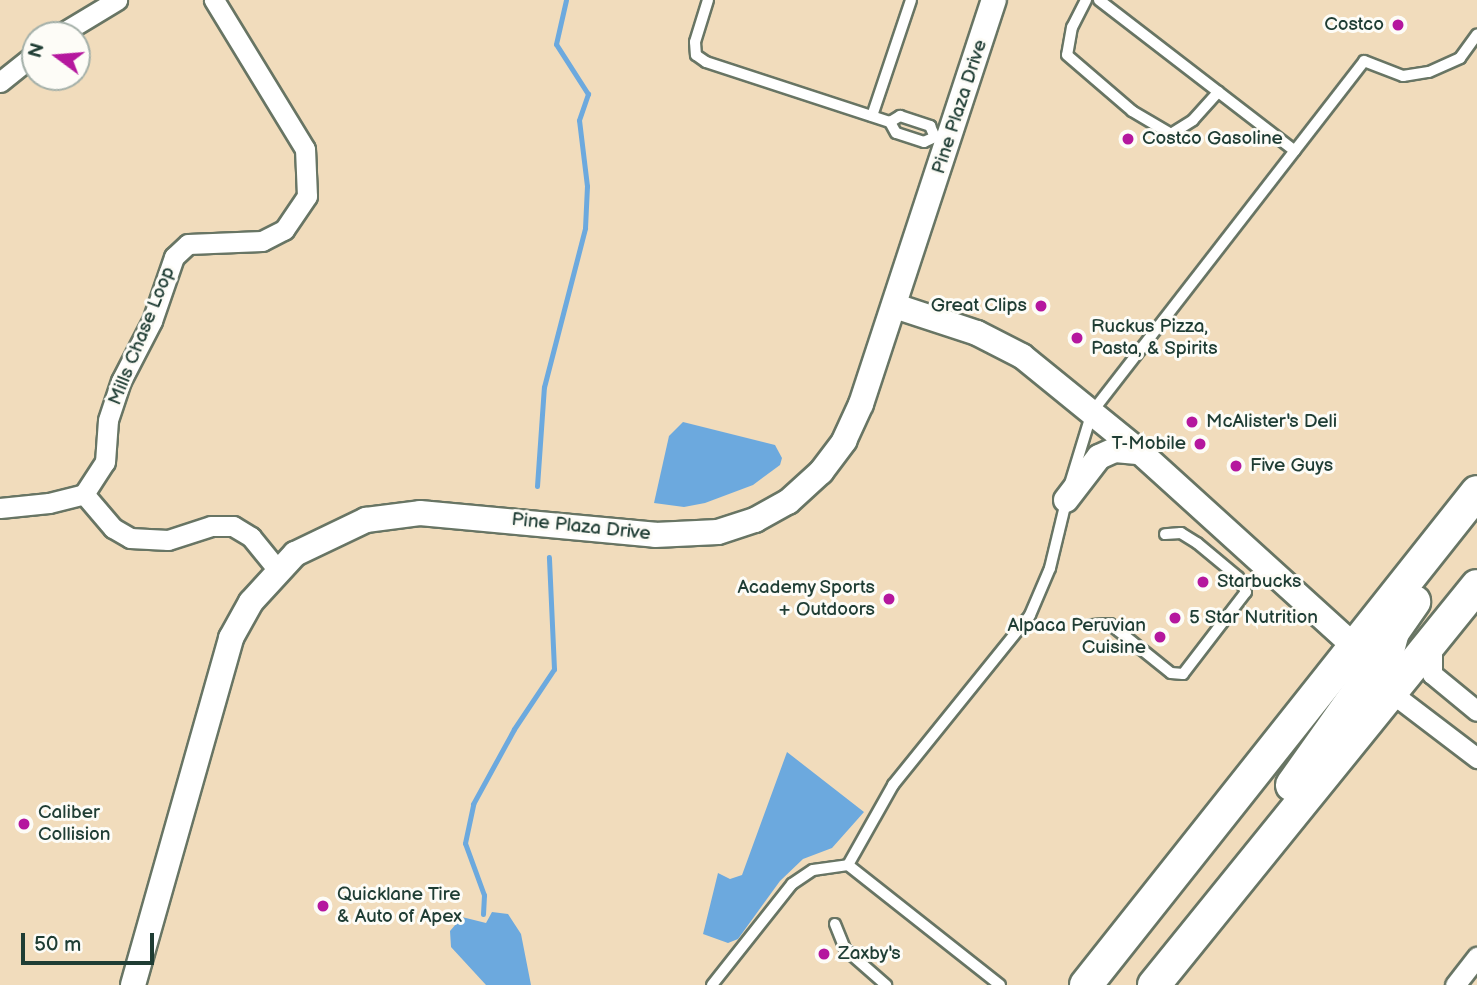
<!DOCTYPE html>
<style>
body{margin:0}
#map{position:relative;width:1477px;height:985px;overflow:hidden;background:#f1dcbc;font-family:"Balsamiq Sans",sans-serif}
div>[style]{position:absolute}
.water>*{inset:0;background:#6ca9de}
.stream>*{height:5px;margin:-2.5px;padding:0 2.5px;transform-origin:2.5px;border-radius:2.5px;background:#6ca9de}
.roads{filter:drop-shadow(2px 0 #687564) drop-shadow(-2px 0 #687564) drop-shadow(0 2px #687564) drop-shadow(0 -2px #687564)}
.service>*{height:10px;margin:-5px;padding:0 5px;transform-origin:5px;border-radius:5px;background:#fff}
.minor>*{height:19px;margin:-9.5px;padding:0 9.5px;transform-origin:9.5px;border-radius:9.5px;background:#fff}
.tertiary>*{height:24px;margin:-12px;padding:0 12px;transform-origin:12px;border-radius:12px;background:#fff}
.trunk>*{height:32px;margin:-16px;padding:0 16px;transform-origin:16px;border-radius:16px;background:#fff}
.dots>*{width:19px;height:19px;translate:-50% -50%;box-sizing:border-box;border:4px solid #fdfcf7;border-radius:50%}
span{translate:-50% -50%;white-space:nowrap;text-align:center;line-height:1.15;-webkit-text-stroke:6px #fdfcf7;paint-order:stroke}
.poi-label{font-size:19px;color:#1f3d34}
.right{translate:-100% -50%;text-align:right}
.left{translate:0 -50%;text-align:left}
.street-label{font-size:19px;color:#1f3d34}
.north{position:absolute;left:21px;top:21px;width:70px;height:70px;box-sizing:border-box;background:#fdfcf7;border:2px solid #a4b0a9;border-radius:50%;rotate:286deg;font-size:19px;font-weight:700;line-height:28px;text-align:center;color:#1f3d34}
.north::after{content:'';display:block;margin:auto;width:24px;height:32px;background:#b5179e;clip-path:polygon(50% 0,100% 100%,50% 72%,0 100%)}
.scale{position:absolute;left:21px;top:933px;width:133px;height:32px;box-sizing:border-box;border:4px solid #1f3d34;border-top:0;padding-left:9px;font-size:21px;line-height:24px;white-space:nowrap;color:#1f3d34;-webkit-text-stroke:5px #fdfcf7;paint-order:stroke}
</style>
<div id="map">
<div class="water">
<i style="clip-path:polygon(683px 422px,775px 445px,782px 458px,780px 465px,753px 485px,705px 503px,684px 507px,654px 503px,669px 436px)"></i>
<i style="clip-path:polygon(787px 752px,864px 812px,832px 848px,803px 859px,780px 881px,738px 939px,728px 943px,703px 934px,718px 873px,730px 879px,742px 875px)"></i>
<i style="clip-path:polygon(492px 912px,508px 914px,521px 934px,531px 985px,486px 985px,451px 947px,450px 931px,462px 917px,486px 923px)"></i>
</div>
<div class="stream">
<i style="left:537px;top:486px;width:99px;rotate:-86deg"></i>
<i style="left:544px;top:387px;width:164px;rotate:-75.5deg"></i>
<i style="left:585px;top:228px;width:42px;rotate:-87.3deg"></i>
<i style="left:587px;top:186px;width:66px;rotate:-96.9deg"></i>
<i style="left:579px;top:120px;width:28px;rotate:-71deg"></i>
<i style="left:588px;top:94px;width:59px;rotate:-122.6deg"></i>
<i style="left:556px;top:44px;width:45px;rotate:-77.2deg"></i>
<i style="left:483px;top:914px;width:19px;rotate:-87deg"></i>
<i style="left:484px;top:895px;width:55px;rotate:-110.1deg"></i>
<i style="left:465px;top:843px;width:40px;rotate:-78deg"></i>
<i style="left:473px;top:804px;width:85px;rotate:-61.3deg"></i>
<i style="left:514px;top:729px;width:72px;rotate:-56.3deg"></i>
<i style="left:554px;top:669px;width:112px;rotate:-92.6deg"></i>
</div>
<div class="roads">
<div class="service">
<i style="left:708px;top:0;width:44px;rotate:107.2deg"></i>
<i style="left:695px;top:42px;width:13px;rotate:86deg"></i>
<i style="left:696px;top:55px;width:12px;rotate:35deg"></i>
<i style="left:706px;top:62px;width:194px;rotate:18.1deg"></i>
<i style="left:1086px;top:0;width:30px;rotate:117deg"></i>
<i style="left:1072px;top:27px;width:28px;rotate:100deg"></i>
<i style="left:1067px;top:55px;width:86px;rotate:40.7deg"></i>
<i style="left:1132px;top:111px;width:45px;rotate:30.5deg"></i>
<i style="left:1171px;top:134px;width:26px;rotate:-32deg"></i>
<i style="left:1193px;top:120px;width:38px;rotate:-48deg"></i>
<i style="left:1099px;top:0;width:247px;rotate:37.6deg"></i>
<i style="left:872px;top:116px;width:122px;rotate:-71.4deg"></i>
<i style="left:900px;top:116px;width:32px;rotate:18deg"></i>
<i style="left:930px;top:126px;width:12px;rotate:66deg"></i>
<i style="left:935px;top:137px;width:12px;rotate:156deg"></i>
<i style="left:924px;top:142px;width:29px;rotate:-162deg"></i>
<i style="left:896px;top:133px;width:13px;rotate:-119deg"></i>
<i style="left:890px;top:122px;width:12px;rotate:-31deg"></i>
<i style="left:1070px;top:484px;width:75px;rotate:-73deg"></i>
<i style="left:1092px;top:412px;width:444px;rotate:-52.2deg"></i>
<i style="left:1364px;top:61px;width:42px;rotate:21deg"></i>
<i style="left:1403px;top:76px;width:26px;rotate:-9deg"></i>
<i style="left:1429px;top:72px;width:34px;rotate:-24deg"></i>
<i style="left:1460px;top:58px;width:29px;rotate:-54deg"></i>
<i style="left:1092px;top:625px;width:18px;rotate:-3deg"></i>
<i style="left:1110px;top:624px;width:78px;rotate:38.8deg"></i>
<i style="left:1171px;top:673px;width:12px;rotate:5deg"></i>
<i style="left:1183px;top:674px;width:103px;rotate:-52.5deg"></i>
<i style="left:1246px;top:592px;width:17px;rotate:-118deg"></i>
<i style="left:1238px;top:577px;width:53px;rotate:-140.3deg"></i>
<i style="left:1197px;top:543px;width:19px;rotate:-148deg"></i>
<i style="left:1181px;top:533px;width:16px;rotate:176deg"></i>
<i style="left:835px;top:924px;width:27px;rotate:68deg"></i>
<i style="left:845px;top:949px;width:55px;rotate:41.3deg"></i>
<i style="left:712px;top:985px;width:129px;rotate:-51.6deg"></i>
<i style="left:792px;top:884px;width:25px;rotate:-34deg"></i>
<i style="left:813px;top:870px;width:35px;rotate:-8deg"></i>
<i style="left:1000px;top:985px;width:194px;rotate:-141.7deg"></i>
<i style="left:848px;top:865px;width:92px;rotate:-60.6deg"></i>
<i style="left:893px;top:785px;width:218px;rotate:-51.1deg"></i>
<i style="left:1030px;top:615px;width:51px;rotate:-66.9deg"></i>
<i style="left:1050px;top:568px;width:68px;rotate:-76.4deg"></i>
</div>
<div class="minor">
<i style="left:59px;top:35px;width:68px;rotate:-31.1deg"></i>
<i style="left:0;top:82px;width:45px;rotate:-38.7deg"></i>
<i style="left:84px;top:494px;width:45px;rotate:49.5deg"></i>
<i style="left:113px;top:528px;width:20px;rotate:30deg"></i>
<i style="left:130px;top:538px;width:38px;rotate:3deg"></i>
<i style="left:168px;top:540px;width:45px;rotate:-18deg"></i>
<i style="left:211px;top:526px;width:22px"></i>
<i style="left:233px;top:526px;width:21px;rotate:31deg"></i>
<i style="left:251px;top:537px;width:41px;rotate:50.9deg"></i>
<i style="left:0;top:508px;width:49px;rotate:-5.8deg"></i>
<i style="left:49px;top:503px;width:36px;rotate:-14deg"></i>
<i style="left:84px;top:494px;width:38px;rotate:-57deg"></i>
<i style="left:105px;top:462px;width:42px;rotate:-85.9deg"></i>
<i style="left:108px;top:420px;width:41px;rotate:-71.6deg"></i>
<i style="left:121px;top:381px;width:68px;rotate:-62.7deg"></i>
<i style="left:152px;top:321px;width:68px;rotate:-71deg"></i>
<i style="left:174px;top:257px;width:19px;rotate:-43deg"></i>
<i style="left:188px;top:244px;width:74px;rotate:-2.3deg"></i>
<i style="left:262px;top:241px;width:25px;rotate:-27deg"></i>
<i style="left:284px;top:230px;width:41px;rotate:-55.9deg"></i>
<i style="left:307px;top:196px;width:47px;rotate:-92.4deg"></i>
<i style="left:305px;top:149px;width:175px;rotate:-121.4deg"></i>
<i style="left:1432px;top:643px;width:31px;rotate:90deg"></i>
<i style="left:1432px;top:674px;width:58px;rotate:39.4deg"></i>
<i style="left:1393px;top:694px;width:106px;rotate:37.3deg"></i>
<i style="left:1455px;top:985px;width:36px;rotate:-52deg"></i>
</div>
<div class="tertiary">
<i style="left:895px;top:306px;width:86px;rotate:18.2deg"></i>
<i style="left:977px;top:333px;width:51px;rotate:27.1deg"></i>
<i style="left:1022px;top:356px;width:152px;rotate:39.1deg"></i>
<i style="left:1140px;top:452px;width:292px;rotate:42.2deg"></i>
<i style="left:1066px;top:500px;width:54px;rotate:-52.5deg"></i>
<i style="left:1099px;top:457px;width:17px;rotate:-24deg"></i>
<i style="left:1115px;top:450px;width:25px;rotate:5deg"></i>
<i style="left:133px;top:985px;width:361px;rotate:-74.2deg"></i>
<i style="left:231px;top:638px;width:41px;rotate:-60.9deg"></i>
<i style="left:251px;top:602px;width:65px;rotate:-47.5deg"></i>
<i style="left:295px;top:554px;width:79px;rotate:-25.6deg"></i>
<i style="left:366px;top:520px;width:54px;rotate:-7.4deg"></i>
<i style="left:420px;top:513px;width:236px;rotate:5.3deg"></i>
<i style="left:655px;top:535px;width:63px;rotate:-2.7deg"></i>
<i style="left:718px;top:532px;width:39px;rotate:-18deg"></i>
<i style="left:755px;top:520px;width:38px;rotate:-29deg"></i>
<i style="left:788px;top:502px;width:45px;rotate:-42.3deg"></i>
<i style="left:821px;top:472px;width:39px;rotate:-53deg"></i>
<i style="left:844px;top:441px;width:41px;rotate:-65.3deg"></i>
<i style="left:861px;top:404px;width:425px;rotate:-71.8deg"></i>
</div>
<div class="trunk">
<i style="left:1393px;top:694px;width:40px;rotate:-98.5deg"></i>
<i style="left:1387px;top:654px;width:23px;rotate:-75deg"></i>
<i style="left:1393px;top:632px;width:37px;rotate:-55deg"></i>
<i style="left:1292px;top:785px;width:123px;rotate:-54.6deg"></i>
<i style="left:1363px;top:685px;width:14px;rotate:-73deg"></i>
<i style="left:1367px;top:672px;width:26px;rotate:-115deg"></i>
<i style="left:1086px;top:985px;width:629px;rotate:-51.58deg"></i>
<i style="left:1154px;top:985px;width:513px;rotate:-51.01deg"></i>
</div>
</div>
<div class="dots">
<i style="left:1398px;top:25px;background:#b5179e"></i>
<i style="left:1128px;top:139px;background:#b5179e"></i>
<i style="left:1041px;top:306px;background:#b5179e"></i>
<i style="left:1077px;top:338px;background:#b5179e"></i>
<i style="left:1192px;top:422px;background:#b5179e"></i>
<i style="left:1200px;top:444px;background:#b5179e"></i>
<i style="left:1236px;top:466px;background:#b5179e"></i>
<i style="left:1203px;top:582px;background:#b5179e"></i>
<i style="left:889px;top:599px;background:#b5179e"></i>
<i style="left:1175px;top:618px;background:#b5179e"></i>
<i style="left:1160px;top:637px;background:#b5179e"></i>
<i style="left:24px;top:824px;background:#b5179e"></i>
<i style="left:323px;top:906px;background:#b5179e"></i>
<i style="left:824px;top:954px;background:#b5179e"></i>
</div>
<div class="poi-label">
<span class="right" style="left:1384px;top:25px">Costco</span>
<span class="left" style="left:1142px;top:139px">Costco Gasoline</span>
<span class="right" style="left:1027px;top:306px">Great Clips</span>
<span class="left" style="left:1091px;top:338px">Ruckus Pizza,<br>Pasta, &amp; Spirits</span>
<span class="left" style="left:1206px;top:422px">McAlister's Deli</span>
<span class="right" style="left:1186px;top:444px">T-Mobile</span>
<span class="left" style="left:1250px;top:466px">Five Guys</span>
<span class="left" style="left:1217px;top:582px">Starbucks</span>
<span class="right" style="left:875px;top:599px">Academy Sports<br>+ Outdoors</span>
<span class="left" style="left:1189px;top:618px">5 Star Nutrition</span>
<span class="right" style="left:1146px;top:637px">Alpaca Peruvian<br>Cuisine</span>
<span class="left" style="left:38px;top:824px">Caliber<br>Collision</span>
<span class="left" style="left:337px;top:906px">Quicklane Tire<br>&amp; Auto of Apex</span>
<span class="left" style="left:838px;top:954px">Zaxby's</span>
</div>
<div class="street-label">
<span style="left:960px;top:107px;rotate:-72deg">Pine Plaza Drive</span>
<span style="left:142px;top:336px;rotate:-68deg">Mills Chase Loop</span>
<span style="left:581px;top:527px;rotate:6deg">Pine Plaza Drive</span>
</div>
<div class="north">N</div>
<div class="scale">50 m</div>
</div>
